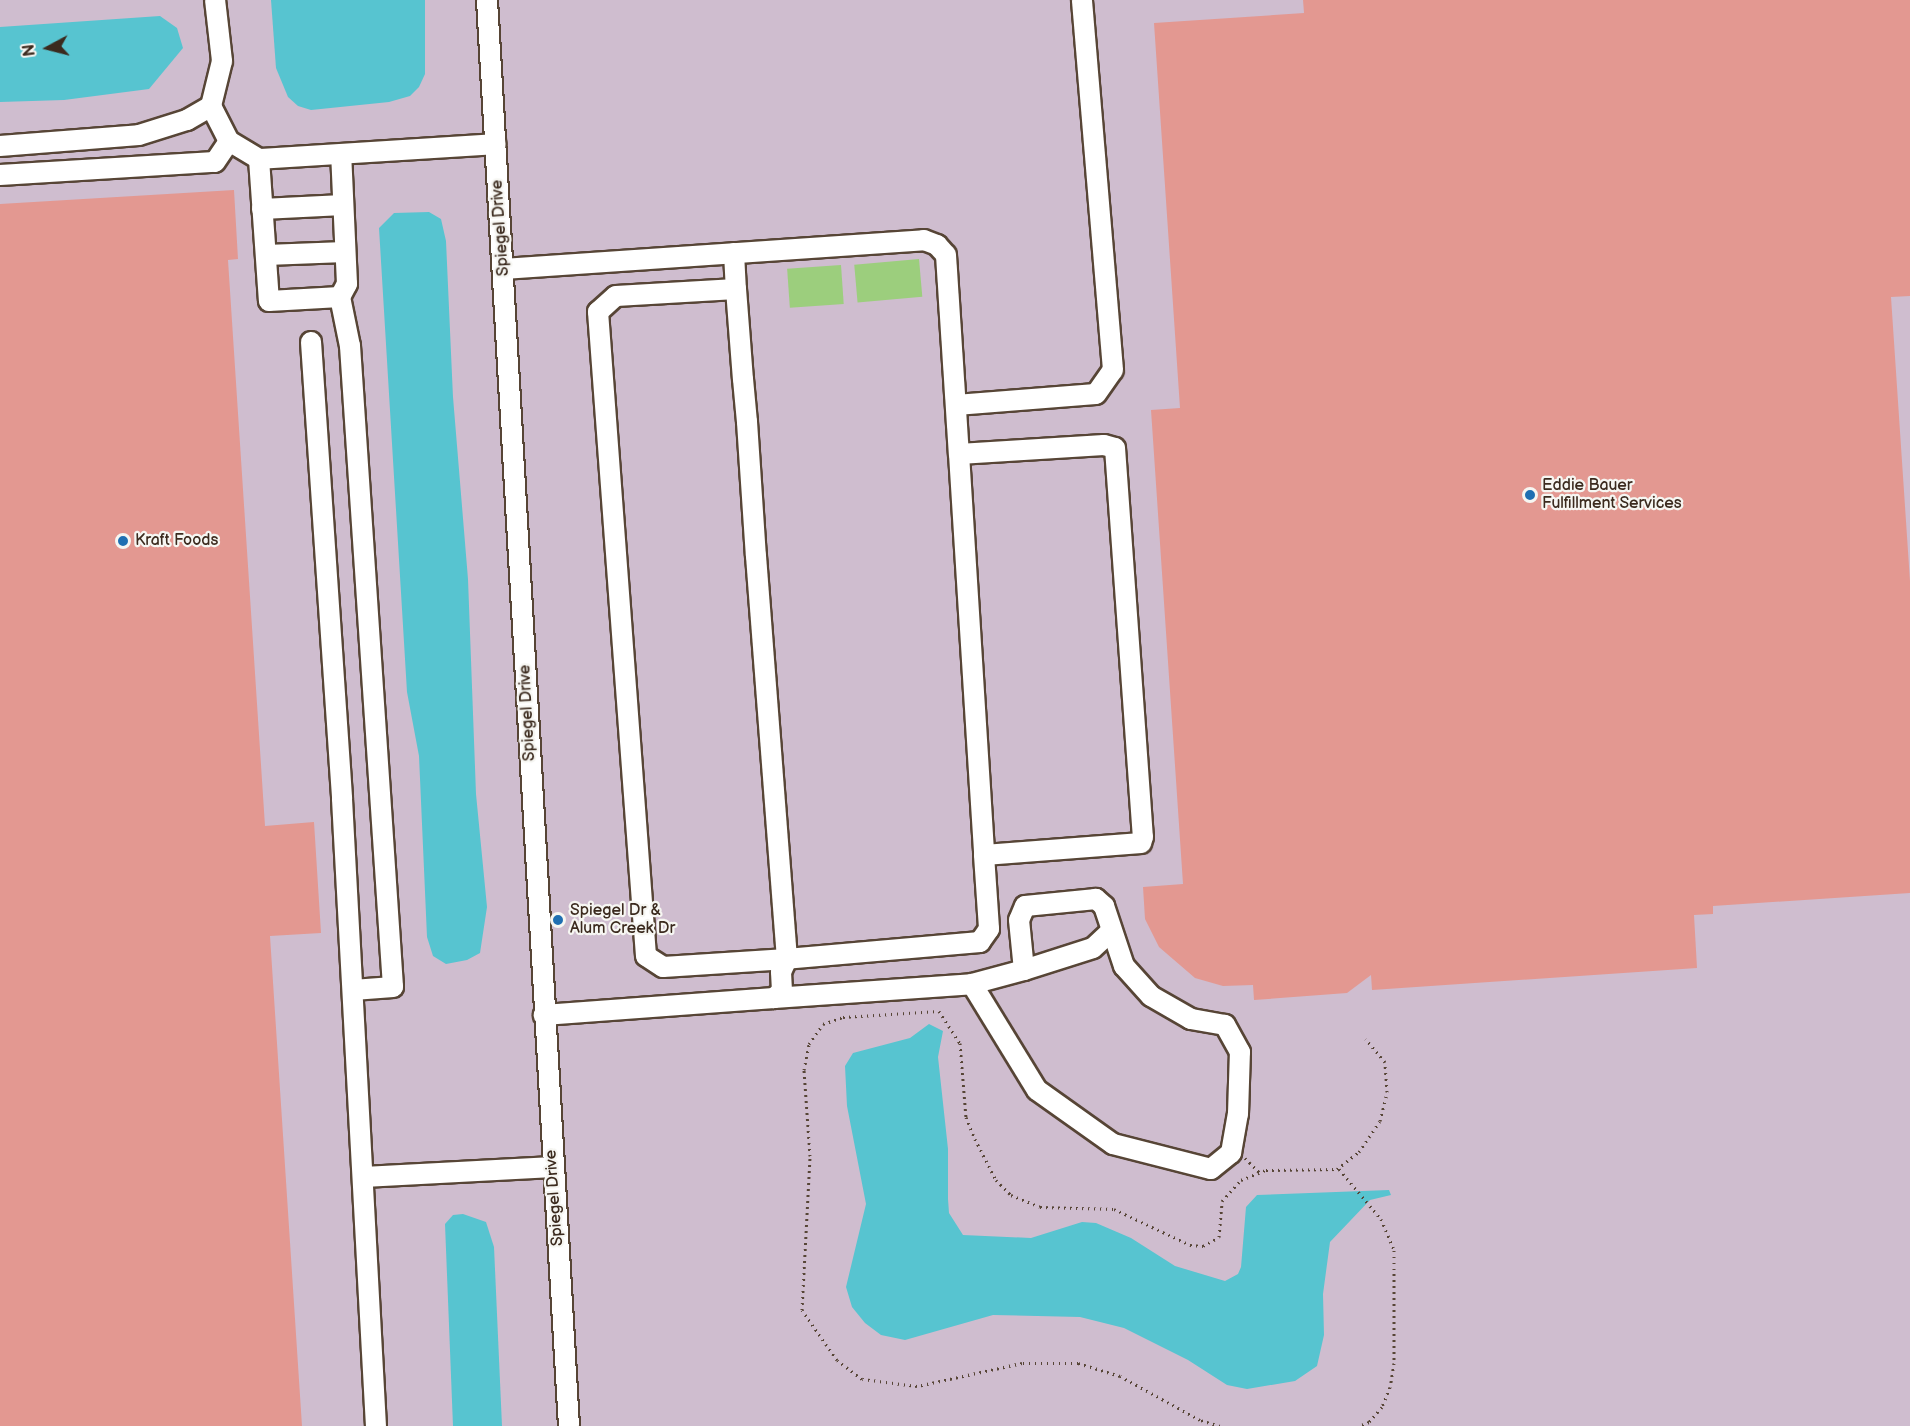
<!DOCTYPE html>
<style>
body{margin:0}
#map{position:relative;width:1910px;height:1426px;overflow:hidden;background:#f3dcbf;font-family:"Balsamiq Sans",sans-serif}
div>[style]{position:absolute}
.industrial>*{inset:0;background:#cfbdcf;transform-origin:0 0}
.green>*{inset:0;background:#9cce7d;transform-origin:0 0}
.water>*{inset:0;background:#57c4d0}
.building>*{inset:0;background:#e39891}
.path>*{height:3px;margin-top:-1.5px;transform-origin:0;background:repeating-linear-gradient(90deg,#574536 0 1.5px,transparent 0 6px)}
.roads{filter:drop-shadow(2px 0 #574536) drop-shadow(-2px 0 #574536) drop-shadow(0 2px #574536) drop-shadow(0 -2px #574536)}
.minor>*{height:20px;margin:-10px;padding:0 10px;transform-origin:10px;border-radius:10px;background:#fff}
.dots>*{width:16px;height:16px;translate:-50% -50%;box-sizing:border-box;border:3px solid #f6f6f2;border-radius:50%}
span{translate:-50% -50%;white-space:nowrap;text-align:center;line-height:1.15;-webkit-text-stroke:4.5px #f6f6f2;paint-order:stroke}
.street-label{font-size:16px;color:#3b2a1e}
.poi-label{font-size:16px;color:#3b2a1e}
.left{translate:0 -50%;text-align:left}
.north{position:absolute;left:18px;top:18px;width:60px;height:60px;-webkit-text-stroke:4px #f6f6f2;paint-order:stroke;rotate:263deg;font-size:16px;font-weight:700;line-height:24px;text-align:center;color:#3b2a1e}
.north::after{content:'';display:block;margin:auto;width:21px;height:27px;background:#3b2a1e;clip-path:polygon(50% 0,100% 100%,50% 72%,0 100%)}
</style>
<div id="map">
<div class="industrial">
<i style="clip-path:polygon(0 0,487px 0,569px 1426px,0 1426px)"></i>
<i style="left:488px;top:0;width:1422px;height:1428px"></i>
</div>
<div class="green">
<i style="left:919px;top:259px;width:38px;height:65px;rotate:85deg"></i>
<i style="left:841px;top:265px;width:39px;height:54px;rotate:86deg"></i>
</div>
<div class="water">
<i style="clip-path:polygon(271px 0,425px 0,425px 74px,419px 87px,410px 96px,389px 102px,311px 110px,298px 106px,288px 97px,276px 68px)"></i>
<i style="clip-path:polygon(160px 16px,177px 28px,183px 48px,149px 89px,64px 100px,0 102px,0 27px)"></i>
<i style="clip-path:polygon(429px 212px,441px 219px,446px 241px,453px 397px,468px 579px,476px 794px,487px 907px,480px 953px,467px 960px,446px 964px,433px 956px,427px 937px,419px 756px,407px 692px,379px 228px,394px 213px)"></i>
<i style="clip-path:polygon(929px 1024px,943px 1031px,938px 1057px,948px 1149px,948px 1199px,949px 1213px,963px 1235px,1031px 1238px,1082px 1222px,1096px 1223px,1131px 1238px,1175px 1266px,1225px 1281px,1238px 1274px,1241px 1267px,1246px 1207px,1257px 1195px,1389px 1190px,1391px 1195px,1370px 1200px,1330px 1242px,1323px 1294px,1324px 1335px,1317px 1366px,1295px 1381px,1247px 1389px,1227px 1385px,1188px 1360px,1124px 1328px,1080px 1317px,993px 1315px,905px 1340px,881px 1335px,865px 1323px,852px 1307px,846px 1287px,866px 1204px,847px 1106px,845px 1066px,853px 1053px,910px 1038px)"></i>
<i style="clip-path:polygon(463px 1214px,486px 1222px,494px 1247px,502px 1426px,453px 1426px,445px 1224px,453px 1215px)"></i>
</div>
<div class="building">
<i style="clip-path:polygon(1303px 0,1910px 0,1910px 296px,1891px 297px,1910px 581px,1910px 893px,1713px 906px,1713px 914px,1694px 915px,1697px 968px,1372px 990px,1371px 975px,1347px 993px,1254px 1000px,1253px 985px,1223px 986px,1195px 978px,1159px 947px,1145px 919px,1143px 887px,1183px 884px,1151px 410px,1180px 408px,1154px 23px,1304px 13px)"></i>
<i style="clip-path:polygon(234px 190px,238px 259px,228px 260px,265px 826px,314px 822px,321px 933px,270px 936px,302px 1426px,0 1426px,0 204px)"></i>
</div>
<div class="path">
<i style="left:1245px;top:1158px;width:20px;rotate:45deg"></i>
<i style="left:1339px;top:1169px;width:65px;rotate:50deg"></i>
<i style="left:1381px;top:1219px;width:34px;rotate:67deg"></i>
<i style="left:1394px;top:1250px;width:113px;rotate:90deg"></i>
<i style="left:1394px;top:1363px;width:24px;rotate:99deg"></i>
<i style="left:1390px;top:1387px;width:22px;rotate:112deg"></i>
<i style="left:1382px;top:1407px;width:20px;rotate:131deg"></i>
<i style="left:1369px;top:1422px;width:11px;rotate:158deg"></i>
<i style="left:1220px;top:1426px;width:21px;rotate:-163deg"></i>
<i style="left:1200px;top:1420px;width:91px;rotate:-151.2deg"></i>
<i style="left:1120px;top:1376px;width:44px;rotate:-162.8deg"></i>
<i style="left:1078px;top:1363px;width:56px;rotate:180deg"></i>
<i style="left:1022px;top:1363px;width:107px;rotate:167.6deg"></i>
<i style="left:917px;top:1386px;width:55px;rotate:-172.7deg"></i>
<i style="left:862px;top:1379px;width:31px;rotate:-143deg"></i>
<i style="left:837px;top:1360px;width:61px;rotate:-125deg"></i>
<i style="left:802px;top:1310px;width:154px;rotate:-87deg"></i>
<i style="left:810px;top:1156px;width:86px;rotate:-94deg"></i>
<i style="left:804px;top:1070px;width:26px;rotate:-79deg"></i>
<i style="left:809px;top:1044px;width:24px;rotate:-55deg"></i>
<i style="left:823px;top:1024px;width:21px;rotate:-19deg"></i>
<i style="left:843px;top:1017px;width:96px;rotate:-3.6deg"></i>
<i style="left:939px;top:1011px;width:38px;rotate:57deg"></i>
<i style="left:960px;top:1043px;width:74px;rotate:85.4deg"></i>
<i style="left:966px;top:1117px;width:24px;rotate:68deg"></i>
<i style="left:975px;top:1139px;width:46px;rotate:62.9deg"></i>
<i style="left:996px;top:1180px;width:21px;rotate:45deg"></i>
<i style="left:1011px;top:1195px;width:31px;rotate:22deg"></i>
<i style="left:1040px;top:1207px;width:74px;rotate:1.5deg"></i>
<i style="left:1114px;top:1209px;width:84px;rotate:25.3deg"></i>
<i style="left:1190px;top:1245px;width:13px;rotate:4deg"></i>
<i style="left:1203px;top:1246px;width:18px;rotate:-29deg"></i>
<i style="left:1219px;top:1237px;width:36px;rotate:-85deg"></i>
<i style="left:1222px;top:1201px;width:28px;rotate:-48deg"></i>
<i style="left:1241px;top:1180px;width:27px;rotate:-22deg"></i>
<i style="left:1266px;top:1170px;width:71px;rotate:-0.8deg"></i>
<i style="left:1337px;top:1169px;width:28px;rotate:-38deg"></i>
<i style="left:1359px;top:1152px;width:37px;rotate:-56deg"></i>
<i style="left:1380px;top:1121px;width:30px;rotate:-76deg"></i>
<i style="left:1387px;top:1092px;width:30px;rotate:-94deg"></i>
<i style="left:1385px;top:1062px;width:30px;rotate:-130deg"></i>
</div>
<div class="roads">
<div class="minor">
<i style="left:487px;top:0;width:1428px;rotate:86.71deg"></i>
<i style="left:211px;top:106px;width:39px;rotate:63deg"></i>
<i style="left:0;top:146px;width:139px;rotate:-4.5deg"></i>
<i style="left:139px;top:135px;width:50px;rotate:-17.4deg"></i>
<i style="left:187px;top:120px;width:28px;rotate:-30deg"></i>
<i style="left:211px;top:106px;width:46px;rotate:-76.3deg"></i>
<i style="left:222px;top:61px;width:61px;rotate:-96.5deg"></i>
<i style="left:259px;top:159px;width:142px;rotate:86deg"></i>
<i style="left:269px;top:301px;width:71px;rotate:-3.2deg"></i>
<i style="left:340px;top:297px;width:15px;rotate:-62deg"></i>
<i style="left:347px;top:284px;width:130px;rotate:-92.6deg"></i>
<i style="left:0;top:175px;width:215px;rotate:-3.5deg"></i>
<i style="left:215px;top:162px;width:25px;rotate:-56deg"></i>
<i style="left:229px;top:141px;width:35px;rotate:31deg"></i>
<i style="left:259px;top:159px;width:237px;rotate:-3.6deg"></i>
<i style="left:262px;top:209px;width:81px;rotate:-2.8deg"></i>
<i style="left:734px;top:253px;width:36px;rotate:87deg"></i>
<i style="left:736px;top:289px;width:90px;rotate:85.6deg"></i>
<i style="left:743px;top:379px;width:43px;rotate:84.7deg"></i>
<i style="left:747px;top:422px;width:134px;rotate:86.2deg"></i>
<i style="left:756px;top:556px;width:404px;rotate:85.6deg"></i>
<i style="left:787px;top:959px;width:124px;rotate:176.3deg"></i>
<i style="left:663px;top:967px;width:20px;rotate:-147deg"></i>
<i style="left:646px;top:956px;width:646px;rotate:-94.26deg"></i>
<i style="left:598px;top:312px;width:24px;rotate:-42deg"></i>
<i style="left:616px;top:296px;width:120px;rotate:-3.3deg"></i>
<i style="left:266px;top:255px;width:79px;rotate:-2.2deg"></i>
<i style="left:503px;top:269px;width:422px;rotate:-3.9deg"></i>
<i style="left:924px;top:240px;width:14px;rotate:21deg"></i>
<i style="left:937px;top:245px;width:13px;rotate:48deg"></i>
<i style="left:946px;top:255px;width:199px;rotate:86.3deg"></i>
<i style="left:959px;top:454px;width:145px;rotate:-3.6deg"></i>
<i style="left:1104px;top:445px;width:11px;rotate:15deg"></i>
<i style="left:1115px;top:448px;width:390px;rotate:85.9deg"></i>
<i style="left:1143px;top:837px;width:6px;rotate:108deg"></i>
<i style="left:1141px;top:843px;width:157px;rotate:175.6deg"></i>
<i style="left:984px;top:855px;width:74px;rotate:86.1deg"></i>
<i style="left:989px;top:929px;width:16px;rotate:125deg"></i>
<i style="left:980px;top:942px;width:194px;rotate:175deg"></i>
<i style="left:787px;top:959px;width:14px;rotate:115deg"></i>
<i style="left:781px;top:972px;width:19px;rotate:87deg"></i>
<i style="left:782px;top:991px;width:11px;rotate:139deg"></i>
<i style="left:774px;top:998px;width:231px;rotate:175.8deg"></i>
<i style="left:340px;top:297px;width:50px;rotate:78.5deg"></i>
<i style="left:350px;top:346px;width:642px;rotate:86.16deg"></i>
<i style="left:393px;top:987px;width:40px;rotate:175.7deg"></i>
<i style="left:311px;top:342px;width:458px;rotate:86.1deg"></i>
<i style="left:342px;top:799px;width:628px;rotate:86.9deg"></i>
<i style="left:956px;top:405px;width:140px;rotate:-4.5deg"></i>
<i style="left:1096px;top:394px;width:29px;rotate:-55deg"></i>
<i style="left:1113px;top:370px;width:371px;rotate:-94.8deg"></i>
<i style="left:959px;top:454px;width:402px;rotate:86.4deg"></i>
<i style="left:1024px;top:970px;width:72px;rotate:-17.7deg"></i>
<i style="left:1093px;top:948px;width:23px;rotate:-43deg"></i>
<i style="left:774px;top:998px;width:198px;rotate:-4deg"></i>
<i style="left:972px;top:984px;width:124px;rotate:58.5deg"></i>
<i style="left:1037px;top:1090px;width:93px;rotate:35.4deg"></i>
<i style="left:1113px;top:1144px;width:101px;rotate:14.3deg"></i>
<i style="left:1211px;top:1169px;width:26px;rotate:-39deg"></i>
<i style="left:1231px;top:1153px;width:40px;rotate:-80deg"></i>
<i style="left:1238px;top:1114px;width:62px;rotate:-88.2deg"></i>
<i style="left:1240px;top:1052px;width:31px;rotate:-119deg"></i>
<i style="left:1225px;top:1025px;width:35px;rotate:-170deg"></i>
<i style="left:1191px;top:1019px;width:46px;rotate:-150.1deg"></i>
<i style="left:1151px;top:996px;width:40px;rotate:-132deg"></i>
<i style="left:1124px;top:966px;width:63px;rotate:-108.4deg"></i>
<i style="left:1104px;top:906px;width:11px;rotate:-139deg"></i>
<i style="left:1096px;top:899px;width:71px;rotate:174.4deg"></i>
<i style="left:1025px;top:906px;width:15px;rotate:113deg"></i>
<i style="left:1019px;top:920px;width:50px;rotate:84.3deg"></i>
<i style="left:1024px;top:970px;width:54px;rotate:164.9deg"></i>
<i style="left:364px;top:1177px;width:189px;rotate:-3deg"></i>
</div>
</div>
<div class="dots">
<i style="left:1530px;top:495px;background:#1f6fb2"></i>
<i style="left:123px;top:541px;background:#1f6fb2"></i>
<i style="left:558px;top:920px;background:#1f6fb2"></i>
</div>
<div class="street-label">
<span style="left:501px;top:228px;rotate:-94deg">Spiegel Drive</span>
<span style="left:528px;top:713px;rotate:-93deg">Spiegel Drive</span>
<span style="left:555px;top:1198px;rotate:-94deg">Spiegel Drive</span>
</div>
<div class="poi-label">
<span class="left" style="left:1542px;top:495px">Eddie Bauer<br>Fulfillment Services</span>
<span class="left" style="left:135px;top:541px">Kraft Foods</span>
<span class="left" style="left:570px;top:920px">Spiegel Dr &amp;<br>Alum Creek Dr</span>
</div>
<div class="north">N</div>
</div>
